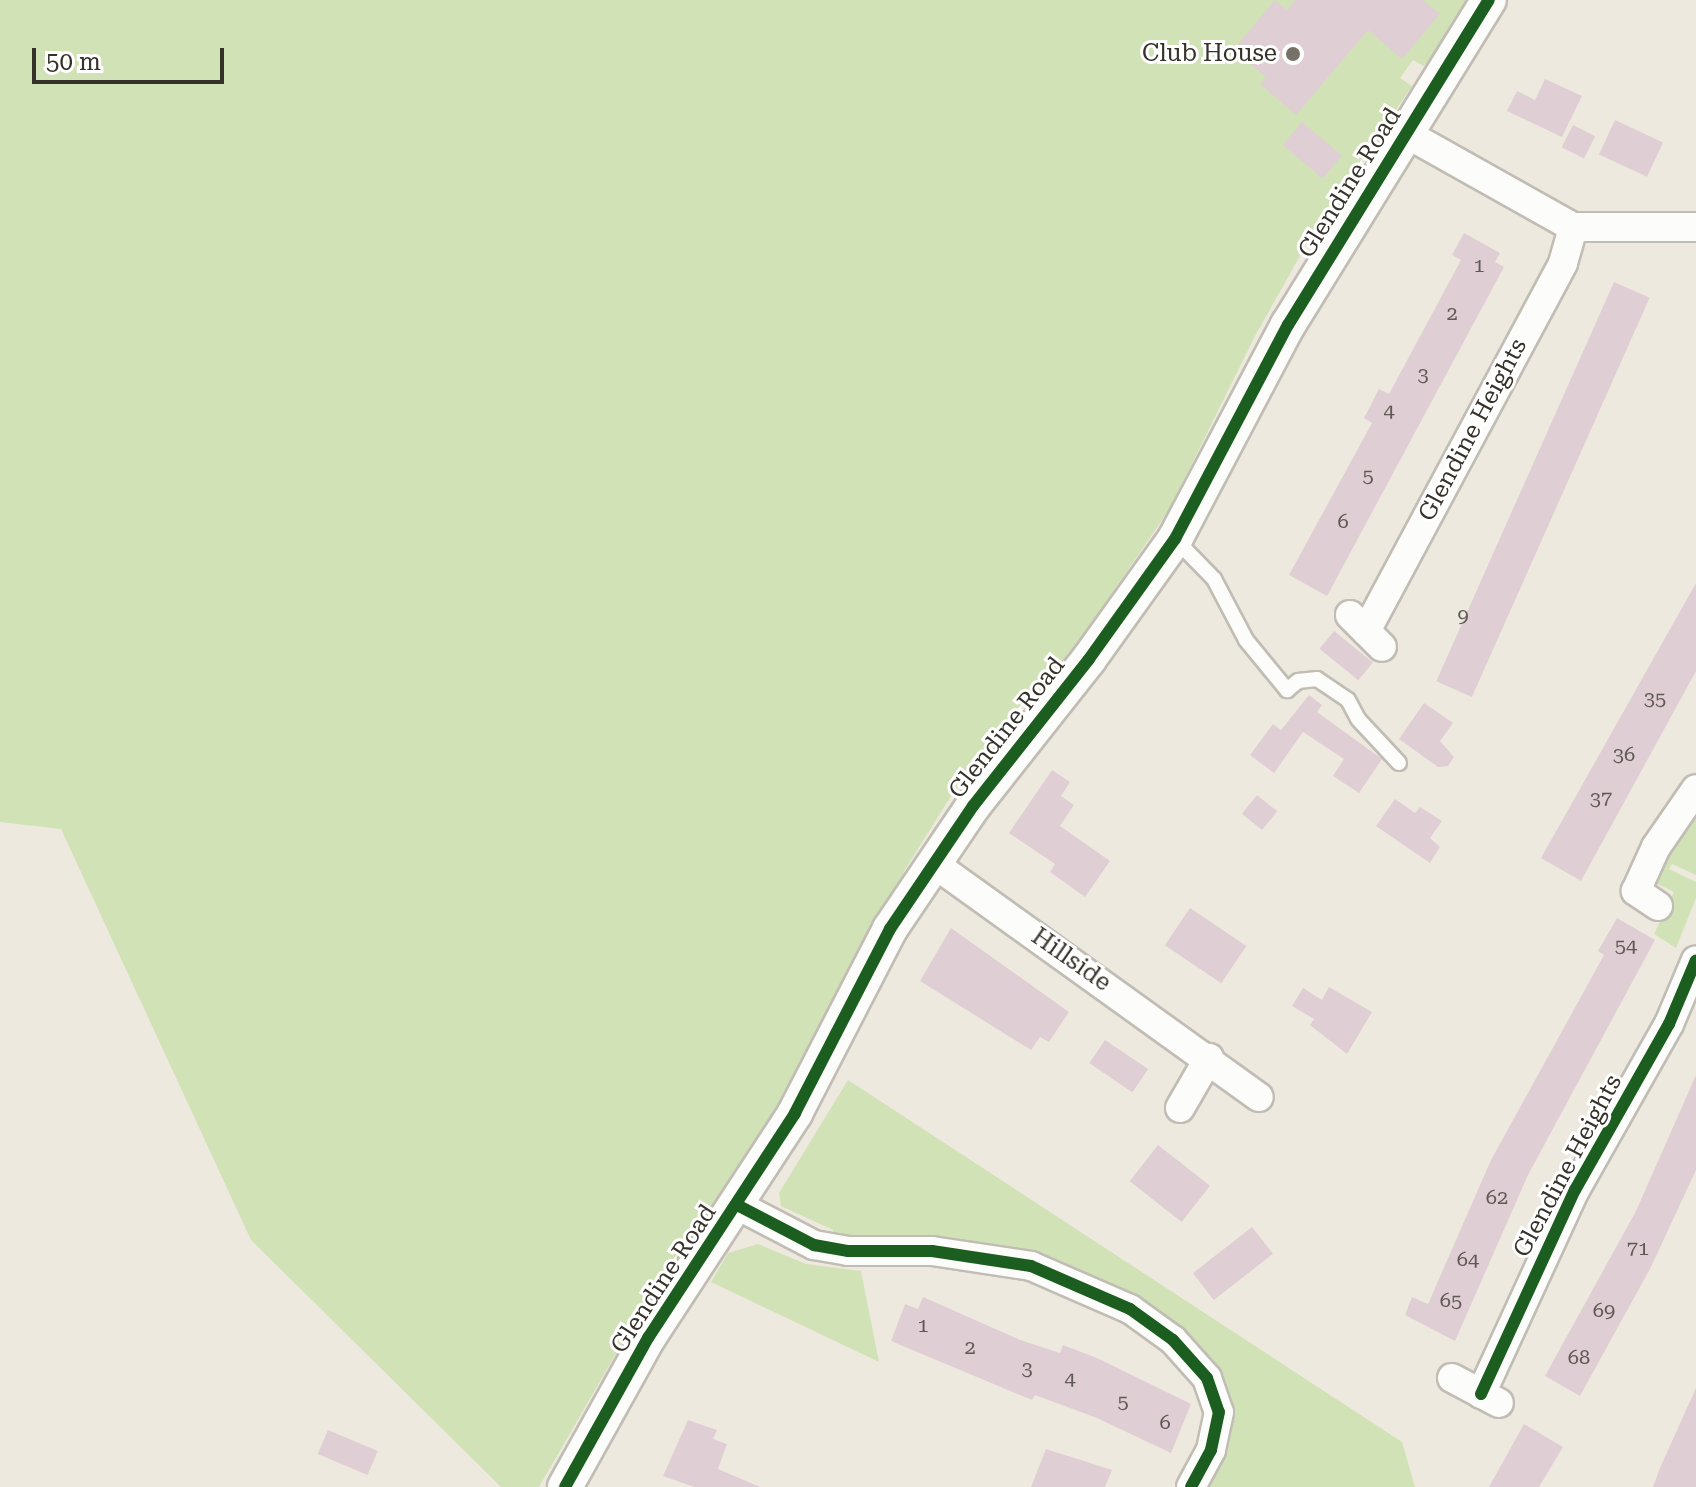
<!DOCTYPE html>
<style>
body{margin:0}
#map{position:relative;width:1696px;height:1487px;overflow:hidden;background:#eee9de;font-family:"Roboto Serif",serif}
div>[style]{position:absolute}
.green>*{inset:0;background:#d1e2b6}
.building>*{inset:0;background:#e0ced5;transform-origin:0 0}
.roads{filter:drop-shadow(2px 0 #c1bdb5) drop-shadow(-2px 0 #c1bdb5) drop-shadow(0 2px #c1bdb5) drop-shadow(0 -2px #c1bdb5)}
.service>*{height:14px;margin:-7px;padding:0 7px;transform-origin:7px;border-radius:7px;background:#fcfcfa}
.minor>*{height:28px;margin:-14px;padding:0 14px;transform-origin:14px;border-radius:14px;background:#fcfcfa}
.tertiary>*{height:34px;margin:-17px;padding:0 17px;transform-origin:17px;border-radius:17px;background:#fcfcfa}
.cycleway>*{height:12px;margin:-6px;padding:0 6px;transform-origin:6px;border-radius:6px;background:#1b5e20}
.dots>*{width:22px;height:22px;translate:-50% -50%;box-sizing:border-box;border:4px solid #fff;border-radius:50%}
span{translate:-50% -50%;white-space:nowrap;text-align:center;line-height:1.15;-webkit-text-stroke:6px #fff;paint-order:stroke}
.number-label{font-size:20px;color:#605955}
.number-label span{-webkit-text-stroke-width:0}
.poi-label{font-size:24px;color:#36322a}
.right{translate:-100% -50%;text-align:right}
.street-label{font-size:24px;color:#36322a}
.scale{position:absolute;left:32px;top:48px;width:192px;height:36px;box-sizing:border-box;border:4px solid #36322a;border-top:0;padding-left:10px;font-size:24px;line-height:28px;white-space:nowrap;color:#36322a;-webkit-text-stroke:6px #fff;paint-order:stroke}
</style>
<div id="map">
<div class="green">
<i style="clip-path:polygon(0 0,1476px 0,1436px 60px,1423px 66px,1413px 60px,1400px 78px,1412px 86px,1318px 224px,1255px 336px,1169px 510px,1077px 644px,1056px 669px,1049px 668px,951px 796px,906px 868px,781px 1111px,621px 1345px,539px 1487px,501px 1487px,251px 1240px,61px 829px,0 822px)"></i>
<i style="clip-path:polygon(1689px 813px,1696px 819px,1696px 875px,1672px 864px,1669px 869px,1696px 882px,1696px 898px,1676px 948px,1654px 934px,1674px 892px,1656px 883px)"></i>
<i style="clip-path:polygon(848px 1080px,1402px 1442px,1415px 1487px,1206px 1487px,1219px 1383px,1053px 1263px,993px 1245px,917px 1238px,833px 1239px,833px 1230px,781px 1206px,779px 1193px)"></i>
<i style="clip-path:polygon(758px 1244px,806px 1264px,861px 1271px,879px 1362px,711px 1282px,728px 1253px)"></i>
</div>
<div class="building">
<i style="clip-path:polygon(1275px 0,1287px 10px,1295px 0,1423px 0,1440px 14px,1402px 59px,1368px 30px,1296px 115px,1260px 84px,1266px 77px,1233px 50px)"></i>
<i style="clip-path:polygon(1545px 79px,1582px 96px,1562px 137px,1507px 111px,1517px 91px,1535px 100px)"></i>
<i style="left:1615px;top:120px;width:53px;height:38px;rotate:25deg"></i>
<i style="left:1302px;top:122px;width:52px;height:30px;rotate:40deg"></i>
<i style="left:1573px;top:125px;width:25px;height:25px;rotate:27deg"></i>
<i style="clip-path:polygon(1464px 233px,1500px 253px,1495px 262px,1504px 267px,1327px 596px,1289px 575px,1372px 423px,1364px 418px,1379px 389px,1389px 394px,1461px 260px,1452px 255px)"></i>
<i style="left:1614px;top:282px;width:39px;height:437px;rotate:24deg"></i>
<i style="clip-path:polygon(1696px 583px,1696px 671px,1581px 881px,1541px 858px)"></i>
<i style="left:1334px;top:631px;width:50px;height:23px;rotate:39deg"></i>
<i style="clip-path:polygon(1309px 695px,1322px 705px,1317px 712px,1382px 759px,1359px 793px,1333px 776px,1344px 759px,1303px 732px,1274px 773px,1250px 755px,1273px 724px,1281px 730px)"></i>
<i style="clip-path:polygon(1424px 703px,1453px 723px,1440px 741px,1454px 757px,1448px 766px,1438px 767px,1399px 739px)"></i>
<i style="clip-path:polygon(1052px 770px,1070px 782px,1061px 796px,1074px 805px,1060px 826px,1110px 861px,1085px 897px,1050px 872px,1055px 864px,1009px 833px)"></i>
<i style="left:1257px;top:795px;width:26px;height:24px;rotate:39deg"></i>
<i style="clip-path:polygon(1395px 799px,1415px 813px,1420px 807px,1442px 821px,1430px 838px,1440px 847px,1430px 863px,1376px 826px)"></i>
<i style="left:1190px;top:908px;width:68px;height:45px;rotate:34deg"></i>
<i style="clip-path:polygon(1617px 918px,1655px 940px,1528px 1175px,1455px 1341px,1405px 1315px,1412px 1297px,1428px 1304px,1491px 1160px,1604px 955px,1598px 951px)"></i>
<i style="clip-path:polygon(951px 928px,1069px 1012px,1049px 1042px,1040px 1037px,1031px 1050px,920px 981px)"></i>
<i style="clip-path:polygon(1329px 987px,1372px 1012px,1347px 1054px,1310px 1025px,1314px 1019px,1292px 1006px,1303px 988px,1322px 1000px)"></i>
<i style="left:1105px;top:1040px;width:52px;height:28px;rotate:34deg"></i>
<i style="clip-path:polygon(1696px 1075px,1696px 1170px,1651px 1267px,1580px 1396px,1545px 1376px,1636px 1211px)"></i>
<i style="left:1158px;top:1145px;width:66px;height:46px;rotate:38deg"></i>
<i style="left:1252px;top:1227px;width:34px;height:75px;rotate:52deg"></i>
<i style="clip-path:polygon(923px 1297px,1020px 1340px,1060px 1353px,1063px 1345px,1097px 1358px,1191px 1404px,1171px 1453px,1097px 1418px,1035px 1395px,1032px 1400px,891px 1341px,905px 1304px,918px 1309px)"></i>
<i style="clip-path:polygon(1696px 1388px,1696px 1487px,1653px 1487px,1660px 1468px)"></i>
<i style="clip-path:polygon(688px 1420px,717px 1430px,713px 1439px,727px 1444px,718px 1469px,760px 1487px,694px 1487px,663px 1476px)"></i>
<i style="clip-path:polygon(1524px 1424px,1563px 1447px,1539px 1487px,1489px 1487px)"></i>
<i style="left:328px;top:1430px;width:54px;height:26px;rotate:23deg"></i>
<i style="clip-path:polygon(1046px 1449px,1112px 1470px,1105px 1487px,1031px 1487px)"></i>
</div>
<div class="roads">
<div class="service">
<i style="left:1175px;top:539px;width:56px;rotate:45.7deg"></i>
<i style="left:1214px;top:579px;width:69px;rotate:62.3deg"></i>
<i style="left:1246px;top:640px;width:65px;rotate:50.6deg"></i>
<i style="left:1287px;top:690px;width:14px;rotate:-39deg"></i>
<i style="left:1298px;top:681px;width:19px;rotate:-6deg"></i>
<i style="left:1317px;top:679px;width:37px;rotate:34deg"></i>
<i style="left:1348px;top:700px;width:21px;rotate:62deg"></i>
<i style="left:1358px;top:719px;width:60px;rotate:47deg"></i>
</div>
<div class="minor">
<i style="left:1407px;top:134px;width:190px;rotate:29.3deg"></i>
<i style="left:1573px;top:227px;width:123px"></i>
<i style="left:1350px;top:615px;width:45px;rotate:45deg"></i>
<i style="left:1366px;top:631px;width:417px;rotate:-61.8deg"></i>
<i style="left:1563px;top:263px;width:37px;rotate:-74deg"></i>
<i style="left:933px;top:863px;width:401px;rotate:35.7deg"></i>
<i style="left:1658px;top:906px;width:27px;rotate:-146deg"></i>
<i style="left:1636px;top:891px;width:48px;rotate:-65.6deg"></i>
<i style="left:1656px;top:847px;width:70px;rotate:-55.4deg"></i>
<i style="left:1180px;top:1108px;width:58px;rotate:-59.9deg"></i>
<i style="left:739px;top:1206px;width:85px;rotate:27.5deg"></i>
<i style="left:814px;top:1245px;width:35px;rotate:10deg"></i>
<i style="left:848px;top:1251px;width:84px"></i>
<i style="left:932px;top:1251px;width:100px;rotate:8.6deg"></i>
<i style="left:1031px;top:1266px;width:108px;rotate:23.5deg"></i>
<i style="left:1130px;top:1309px;width:53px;rotate:35.8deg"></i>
<i style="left:1173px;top:1340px;width:51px;rotate:48.2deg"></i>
<i style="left:1207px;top:1378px;width:36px;rotate:71deg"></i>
<i style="left:1219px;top:1412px;width:39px;rotate:102deg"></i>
<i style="left:1211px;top:1450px;width:42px;rotate:118.4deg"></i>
<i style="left:1452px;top:1378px;width:53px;rotate:28deg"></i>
<i style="left:1481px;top:1394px;width:225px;rotate:-65.3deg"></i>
<i style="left:1575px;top:1190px;width:191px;rotate:-60.5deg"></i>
<i style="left:1669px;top:1024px;width:69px;rotate:-67.1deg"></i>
</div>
<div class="tertiary">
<i style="left:565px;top:1487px;width:171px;rotate:-60.9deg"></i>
<i style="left:648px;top:1338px;width:269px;rotate:-56.8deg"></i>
<i style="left:795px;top:1113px;width:207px;rotate:-62.7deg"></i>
<i style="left:890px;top:929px;width:148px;rotate:-56deg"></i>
<i style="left:973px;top:806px;width:187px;rotate:-51.7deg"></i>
<i style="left:1089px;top:659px;width:148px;rotate:-54.4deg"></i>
<i style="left:1175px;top:539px;width:242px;rotate:-62.2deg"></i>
<i style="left:1288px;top:325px;width:382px;rotate:-58.3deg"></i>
</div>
</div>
<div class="cycleway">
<i style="left:739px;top:1206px;width:85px;rotate:27.5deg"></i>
<i style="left:814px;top:1245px;width:35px;rotate:10deg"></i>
<i style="left:848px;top:1251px;width:84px"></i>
<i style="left:932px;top:1251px;width:100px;rotate:8.6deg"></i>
<i style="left:1031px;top:1266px;width:108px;rotate:23.5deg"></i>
<i style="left:1130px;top:1309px;width:53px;rotate:35.8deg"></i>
<i style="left:1173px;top:1340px;width:51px;rotate:48.2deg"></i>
<i style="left:1207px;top:1378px;width:36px;rotate:71deg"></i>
<i style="left:1219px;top:1412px;width:39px;rotate:102deg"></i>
<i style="left:1211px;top:1450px;width:42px;rotate:118.4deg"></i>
<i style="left:1481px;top:1394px;width:225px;rotate:-65.3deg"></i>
<i style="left:1575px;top:1190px;width:191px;rotate:-60.5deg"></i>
<i style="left:1669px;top:1024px;width:69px;rotate:-67.1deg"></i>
<i style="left:565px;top:1487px;width:171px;rotate:-60.9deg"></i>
<i style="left:648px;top:1338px;width:269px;rotate:-56.8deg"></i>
<i style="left:795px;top:1113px;width:207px;rotate:-62.7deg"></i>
<i style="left:890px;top:929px;width:148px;rotate:-56deg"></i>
<i style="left:973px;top:806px;width:187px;rotate:-51.7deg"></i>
<i style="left:1089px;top:659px;width:148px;rotate:-54.4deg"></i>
<i style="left:1175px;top:539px;width:242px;rotate:-62.2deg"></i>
<i style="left:1288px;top:325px;width:382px;rotate:-58.3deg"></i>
</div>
<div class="dots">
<i style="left:1293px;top:54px;background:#767269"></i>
</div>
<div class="number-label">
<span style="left:1479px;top:265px">1</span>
<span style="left:1452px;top:313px">2</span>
<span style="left:1423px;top:374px">3</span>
<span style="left:1389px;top:410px">4</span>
<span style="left:1368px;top:475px">5</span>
<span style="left:1343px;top:521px">6</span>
<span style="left:1463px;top:615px">9</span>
<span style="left:1655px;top:698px">35</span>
<span style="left:1624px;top:754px">36</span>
<span style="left:1601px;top:798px">37</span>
<span style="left:1626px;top:945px">54</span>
<span style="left:1497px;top:1197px">62</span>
<span style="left:1638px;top:1248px">71</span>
<span style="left:1468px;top:1259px">64</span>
<span style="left:1451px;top:1300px">65</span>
<span style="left:1604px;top:1310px">69</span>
<span style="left:923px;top:1325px">1</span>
<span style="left:970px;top:1347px">2</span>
<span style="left:1579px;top:1357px">68</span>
<span style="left:1027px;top:1368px">3</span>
<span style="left:1070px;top:1378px">4</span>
<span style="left:1123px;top:1401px">5</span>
<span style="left:1165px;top:1422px">6</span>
</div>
<div class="poi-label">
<span class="right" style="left:1277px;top:54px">Club House</span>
</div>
<div class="street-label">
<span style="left:1350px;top:183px;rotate:-58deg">Glendine Road</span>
<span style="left:1473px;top:430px;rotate:-62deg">Glendine Heights</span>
<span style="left:1007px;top:728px;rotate:-52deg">Glendine Road</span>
<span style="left:1071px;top:960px;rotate:35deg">Hillside</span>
<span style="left:1568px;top:1166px;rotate:-62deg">Glendine Heights</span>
<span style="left:664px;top:1279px;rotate:-57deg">Glendine Road</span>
</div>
<div class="scale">50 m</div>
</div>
